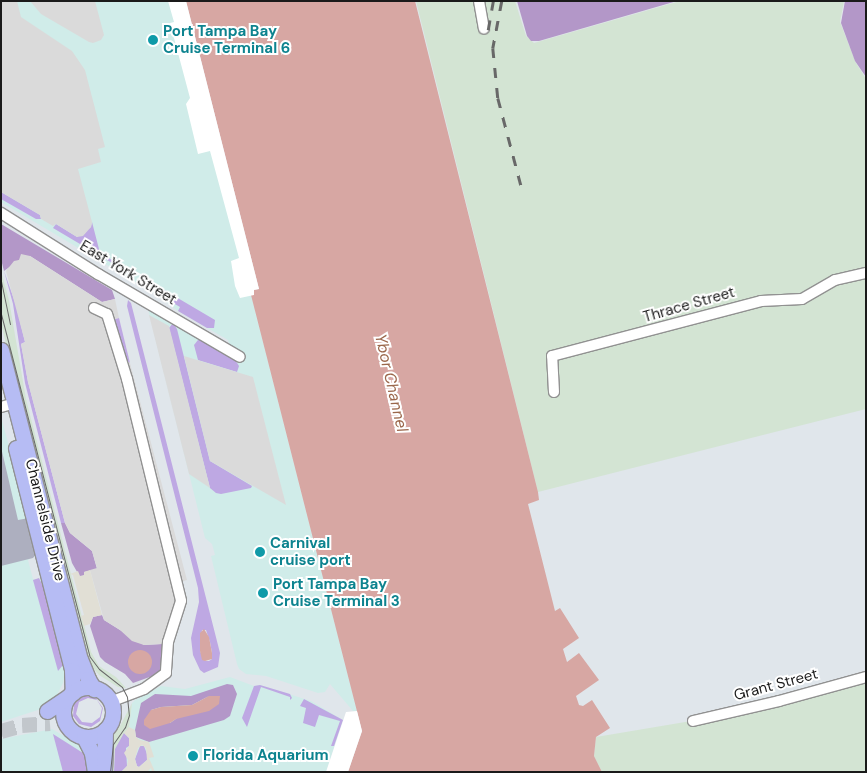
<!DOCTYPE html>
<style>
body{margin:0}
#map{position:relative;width:867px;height:773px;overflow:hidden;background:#e0e6eb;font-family:"DM Sans",sans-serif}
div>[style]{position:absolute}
.commercial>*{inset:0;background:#d0ece9}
.industrial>*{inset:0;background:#d3e4d3}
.construction>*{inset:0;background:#adafbf}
.grass>*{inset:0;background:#bea8e3}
.forest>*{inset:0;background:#b397c8}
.parking>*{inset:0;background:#dadada}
.plaza>*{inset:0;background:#e1dfd5}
.water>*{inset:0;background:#d7a7a3}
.round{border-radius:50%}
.pier>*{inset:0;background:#fff}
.secondary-tunnel>*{height:15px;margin-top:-7.5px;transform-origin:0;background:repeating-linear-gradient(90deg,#c2c7cc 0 15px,transparent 0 23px)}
.roads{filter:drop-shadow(1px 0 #919191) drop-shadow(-1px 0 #919191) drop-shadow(0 1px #919191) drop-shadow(0 -1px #919191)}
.minor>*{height:10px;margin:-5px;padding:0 5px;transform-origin:5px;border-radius:5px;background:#fff}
.secondary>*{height:15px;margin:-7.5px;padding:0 7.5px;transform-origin:7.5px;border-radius:7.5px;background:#b6bcf4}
.secondary>.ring{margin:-7.5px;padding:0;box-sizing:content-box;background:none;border:15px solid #b6bcf4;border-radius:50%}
.tram>*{height:1px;margin:-0.5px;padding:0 0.5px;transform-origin:0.5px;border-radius:0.5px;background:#686868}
.rail>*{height:2.5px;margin-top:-1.25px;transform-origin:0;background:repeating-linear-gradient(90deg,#686868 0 10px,transparent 0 20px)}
.dots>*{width:14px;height:14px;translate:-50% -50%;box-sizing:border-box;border:2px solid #fff;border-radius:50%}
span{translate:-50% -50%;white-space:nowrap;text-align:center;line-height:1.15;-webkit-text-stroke:4px #fff;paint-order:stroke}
.culture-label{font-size:15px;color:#0d838f;font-weight:700}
.left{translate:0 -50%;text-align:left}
.street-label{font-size:15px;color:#1a1a1a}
.water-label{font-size:16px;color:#9b674b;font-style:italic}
.frame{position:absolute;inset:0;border:2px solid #1a1a1a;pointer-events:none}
</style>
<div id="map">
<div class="commercial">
<i style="clip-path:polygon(1px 1px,186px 1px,251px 295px,357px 711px,353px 711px,330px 684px,325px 692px,318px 693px,266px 676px,246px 674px,239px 669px,237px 664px,211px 556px,215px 555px,212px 544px,205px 538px,148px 309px,233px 358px,228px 340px,178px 311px,154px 293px,1px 202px)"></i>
<i style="clip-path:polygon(1px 417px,27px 511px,35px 556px,28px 560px,33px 579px,42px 579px,66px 666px,63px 683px,55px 699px,47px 707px,1px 722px)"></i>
<i style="clip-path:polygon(230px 677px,254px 686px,260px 685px,311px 701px,343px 720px,326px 772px,113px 772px,117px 743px,129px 727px,132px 703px,135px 700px,161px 686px,185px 689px)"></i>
<i style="clip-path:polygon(52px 729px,80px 745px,92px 772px,1px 772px,1px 739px)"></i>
</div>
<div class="industrial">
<i style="clip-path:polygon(416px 1px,515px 1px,526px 36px,534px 43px,680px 1px,844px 1px,840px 22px,856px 63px,866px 79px,866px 409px,538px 492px)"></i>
<i style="clip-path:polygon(1px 271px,9px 300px,26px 399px,91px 652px,99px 666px,116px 677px,126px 688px,118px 687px,99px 675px,87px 661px,1px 324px)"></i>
<i style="clip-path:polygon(866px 678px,866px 772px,602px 772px,594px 756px,596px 737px,703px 719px)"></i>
<i style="clip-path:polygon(132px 703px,129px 727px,115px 749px,113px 772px,107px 772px,110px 740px,119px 728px)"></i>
</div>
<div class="construction">
<i style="clip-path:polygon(1px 447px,18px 520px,29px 518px,37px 553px,33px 558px,1px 566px)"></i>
</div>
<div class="grass">
<i style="clip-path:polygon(1px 192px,40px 215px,41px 219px,36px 219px,1px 199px)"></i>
<i style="clip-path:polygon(92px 222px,100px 253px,134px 273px,129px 273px,53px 228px,56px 224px,77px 237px,91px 227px)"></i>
<i style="clip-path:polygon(4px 271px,16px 305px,25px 342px,21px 344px,28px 382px,65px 523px,61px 523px,25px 383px,13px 304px)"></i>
<i style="clip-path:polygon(142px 277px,215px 320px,214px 328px,207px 328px,178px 311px,180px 307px,168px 300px,169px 297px,144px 283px)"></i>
<i style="clip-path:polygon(evenodd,128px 300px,131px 303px,220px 653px,218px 667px,204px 673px,200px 670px,193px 655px,191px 638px,199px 602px,198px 588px,127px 306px,128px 300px,202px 630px,206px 630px,210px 642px,212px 653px,212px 659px,209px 661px,205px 661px,200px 651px,202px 630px)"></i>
<i style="clip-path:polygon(119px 318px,130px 363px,124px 359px,114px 319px)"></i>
<i style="clip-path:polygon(173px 323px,177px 329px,210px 461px,252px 486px,251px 488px,221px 494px,216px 493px,210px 488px,169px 328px)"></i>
<i style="clip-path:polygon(198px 340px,201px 340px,234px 358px,239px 366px,237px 372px,198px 360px,194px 345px)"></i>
<i style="clip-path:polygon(39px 578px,43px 586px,63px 665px,58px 671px,33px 580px)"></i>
<i style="clip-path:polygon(260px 685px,290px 694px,292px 698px,290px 700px,290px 697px,261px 687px,247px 727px,242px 718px,254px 686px)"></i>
<i style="clip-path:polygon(evenodd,84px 695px,95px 697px,103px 708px,100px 721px,91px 727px,79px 724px,73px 716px,74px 704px,84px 695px,88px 698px,97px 700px,102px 708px,100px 717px,92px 723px,82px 722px,76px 714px,79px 702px,88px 698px)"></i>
<i style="clip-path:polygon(304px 699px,343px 720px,334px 746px,331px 746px,340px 721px,319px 715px,315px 727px,303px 723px,306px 708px,300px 706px)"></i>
<i style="clip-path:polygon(124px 733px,129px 738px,129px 746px,126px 748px,127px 766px,121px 772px,114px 772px,115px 749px)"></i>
<i style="clip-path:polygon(53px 734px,83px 753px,86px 761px,86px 772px,63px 772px)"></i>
<i style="clip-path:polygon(140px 746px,144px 746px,147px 754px,147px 760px,139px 767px,137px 766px,135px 759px)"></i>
</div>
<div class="forest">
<i style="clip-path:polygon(517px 1px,677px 1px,539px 41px,531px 41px,527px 36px)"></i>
<i style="clip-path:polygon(845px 1px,866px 1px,866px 77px,855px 61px,841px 23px)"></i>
<i style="clip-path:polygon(1px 224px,112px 290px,115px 299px,102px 302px,30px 256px,19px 260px,4px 271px,1px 259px)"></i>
<i style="clip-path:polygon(61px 523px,65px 523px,70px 533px,92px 551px,97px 569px,84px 572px,85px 575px,80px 577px,72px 563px)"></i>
<i style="clip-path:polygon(102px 615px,104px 620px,144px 645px,162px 644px,162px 667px,158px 674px,133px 683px,125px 674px,105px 662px,100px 657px,90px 626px,93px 617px)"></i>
<i style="clip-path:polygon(evenodd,227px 684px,233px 685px,237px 694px,230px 716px,224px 720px,149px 742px,136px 737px,135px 730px,141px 703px,155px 694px,191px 696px,227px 684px,209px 696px,170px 723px,151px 710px,161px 707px,192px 705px,209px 696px)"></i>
</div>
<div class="parking">
<i style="clip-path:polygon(1px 1px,17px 1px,21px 17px,72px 51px,85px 70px,105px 147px,98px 149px,101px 162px,78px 169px,92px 222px,91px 227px,83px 236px,77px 237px,56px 224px,53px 226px,41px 219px,40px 215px,1px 192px)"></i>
<i style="clip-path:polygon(30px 1px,95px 1px,104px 35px,101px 40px,93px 43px,89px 42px,41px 14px)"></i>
<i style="clip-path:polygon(21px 254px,30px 256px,102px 302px,115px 299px,119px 318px,114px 319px,124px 359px,130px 363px,187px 580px,172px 585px,175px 596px,174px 610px,162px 644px,144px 645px,132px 641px,120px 630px,104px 620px,90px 570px,97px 568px,92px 551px,70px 533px,65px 523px,28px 382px,21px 344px,25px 342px,6px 271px,14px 261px,19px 260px)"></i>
<i style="clip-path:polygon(149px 315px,169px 326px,210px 488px,189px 474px)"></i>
<i style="clip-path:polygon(184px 356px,253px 377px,286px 505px,210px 461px)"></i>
</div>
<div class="plaza">
<i style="clip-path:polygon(90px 570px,102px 615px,93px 617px,90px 624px,84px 626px,81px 616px,84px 615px,73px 575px,70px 574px,78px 571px,80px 576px,84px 575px,84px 572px)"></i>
<i style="clip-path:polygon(evenodd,129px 727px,135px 730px,136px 737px,140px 740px,149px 742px,154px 757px,149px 758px,155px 772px,152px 772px,151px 768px,147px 772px,121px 772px,127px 766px,128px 760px,124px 753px,129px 746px,129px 738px,124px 733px,129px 727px,142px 745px,146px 748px,147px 760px,139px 767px,137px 766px,135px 759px,138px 748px,142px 745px)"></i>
</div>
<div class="water">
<i style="clip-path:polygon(186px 1px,415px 1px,538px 492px,539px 500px,528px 504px,555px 611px,560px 608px,579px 638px,563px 649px,567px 662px,579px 653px,599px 680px,576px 696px,579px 705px,583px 706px,592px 700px,610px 728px,596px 737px,594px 756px,602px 772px,348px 772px,362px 731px,251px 295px,254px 294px,253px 290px,259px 289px)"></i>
<i style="clip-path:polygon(204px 629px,209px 637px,212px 653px,212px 659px,205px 661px,202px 660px,200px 651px,200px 633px)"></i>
<i class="round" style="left:128px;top:650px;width:24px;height:24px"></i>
<i style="clip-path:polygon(209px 696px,220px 696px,219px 704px,209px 711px,176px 719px,170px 723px,150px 729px,144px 725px,144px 720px,151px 710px,161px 707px,192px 705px)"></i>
</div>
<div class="pier">
<i style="clip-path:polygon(168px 1px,186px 1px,259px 289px,254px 290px,254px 295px,240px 298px,235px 286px,231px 261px,239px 258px,210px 151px,198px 154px,186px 104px,190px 98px,170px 23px,174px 22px)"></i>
<i style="clip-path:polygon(357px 711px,362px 731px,348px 772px,326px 772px,346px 712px)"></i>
</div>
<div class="secondary-tunnel">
<i style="left:1px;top:731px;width:22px;rotate:-16deg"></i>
<i style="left:22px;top:725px;width:28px;rotate:-4deg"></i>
</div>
<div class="roads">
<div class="minor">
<i style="left:479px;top:1px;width:28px;rotate:80deg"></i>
<i style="left:1px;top:213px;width:115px;rotate:32.2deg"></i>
<i style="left:98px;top:274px;width:164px;rotate:30.3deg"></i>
<i style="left:94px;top:308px;width:14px;rotate:25deg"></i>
<i style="left:107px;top:314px;width:68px;rotate:72.9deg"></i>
<i style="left:127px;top:379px;width:228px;rotate:76.3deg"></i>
<i style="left:181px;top:601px;width:43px;rotate:107.6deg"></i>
<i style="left:168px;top:642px;width:31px;rotate:94deg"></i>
<i style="left:166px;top:673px;width:27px;rotate:144deg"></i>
<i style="left:144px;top:689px;width:36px;rotate:159deg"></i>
<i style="left:554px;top:392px;width:36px;rotate:-93deg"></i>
<i style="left:552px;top:356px;width:216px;rotate:-14.7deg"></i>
<i style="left:761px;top:301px;width:41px;rotate:-2.8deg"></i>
<i style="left:802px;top:299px;width:38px;rotate:-30deg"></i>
<i style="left:835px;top:280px;width:32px;rotate:-13deg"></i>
<i style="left:1px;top:407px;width:15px;rotate:-16deg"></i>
<i style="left:693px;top:721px;width:88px;rotate:-13.1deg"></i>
<i style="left:779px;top:701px;width:90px;rotate:-15.4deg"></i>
</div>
<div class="secondary">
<i style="left:1px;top:350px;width:319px;rotate:75.7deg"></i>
<i style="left:80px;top:659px;width:22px;rotate:68deg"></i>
<i style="left:88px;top:679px;width:12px;rotate:59deg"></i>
<i style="left:16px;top:448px;width:229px;rotate:75.8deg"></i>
<i style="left:72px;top:670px;width:23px;rotate:88deg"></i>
<i class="ring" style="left:63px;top:687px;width:35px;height:35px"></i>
<i style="left:47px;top:711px;width:25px;rotate:-34deg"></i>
<i style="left:84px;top:737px;width:18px;rotate:63deg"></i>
<i style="left:92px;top:753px;width:19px;rotate:81deg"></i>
<i style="left:104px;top:772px;width:42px;rotate:-88.6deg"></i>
</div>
</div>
<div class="tram">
<i style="left:1px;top:281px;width:44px;rotate:78.2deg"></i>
<i style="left:1px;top:314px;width:354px;rotate:75.5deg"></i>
<i style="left:90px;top:657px;width:15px;rotate:53deg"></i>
<i style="left:99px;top:669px;width:29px;rotate:38deg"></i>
<i style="left:122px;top:687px;width:11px;rotate:63deg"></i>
<i style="left:127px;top:697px;width:18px;rotate:84deg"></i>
<i style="left:129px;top:715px;width:13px;rotate:108deg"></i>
<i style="left:125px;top:727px;width:21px;rotate:125deg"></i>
<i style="left:113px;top:744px;width:28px;rotate:96deg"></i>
</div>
<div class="rail">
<i style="left:502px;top:1px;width:48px;rotate:100.8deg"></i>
<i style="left:493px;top:48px;width:50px;rotate:84.3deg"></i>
<i style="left:498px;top:98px;width:90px;rotate:75.2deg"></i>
<i style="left:488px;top:30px;width:29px;rotate:-80deg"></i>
</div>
<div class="dots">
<i style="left:153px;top:40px;background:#0f9aa8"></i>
<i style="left:260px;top:552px;background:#0f9aa8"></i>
<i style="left:263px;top:593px;background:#0f9aa8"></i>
<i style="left:193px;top:756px;background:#0f9aa8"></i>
</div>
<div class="culture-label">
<span class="left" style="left:163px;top:40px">Port Tampa Bay<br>Cruise Terminal 6</span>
<span class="left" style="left:270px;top:552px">Carnival<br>cruise port</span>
<span class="left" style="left:273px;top:593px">Port Tampa Bay<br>Cruise Terminal 3</span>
<span class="left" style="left:203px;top:756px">Florida Aquarium</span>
</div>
<div class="street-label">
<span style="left:128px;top:273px;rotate:31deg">East York Street</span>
<span style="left:689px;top:305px;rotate:-16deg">Thrace Street</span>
<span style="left:45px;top:520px;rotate:76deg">Channelside Drive</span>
<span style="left:776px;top:685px;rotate:-15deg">Grant Street</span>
</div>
<div class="water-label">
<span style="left:391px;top:383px;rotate:77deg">Ybor Channel</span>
</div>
<div class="frame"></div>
</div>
